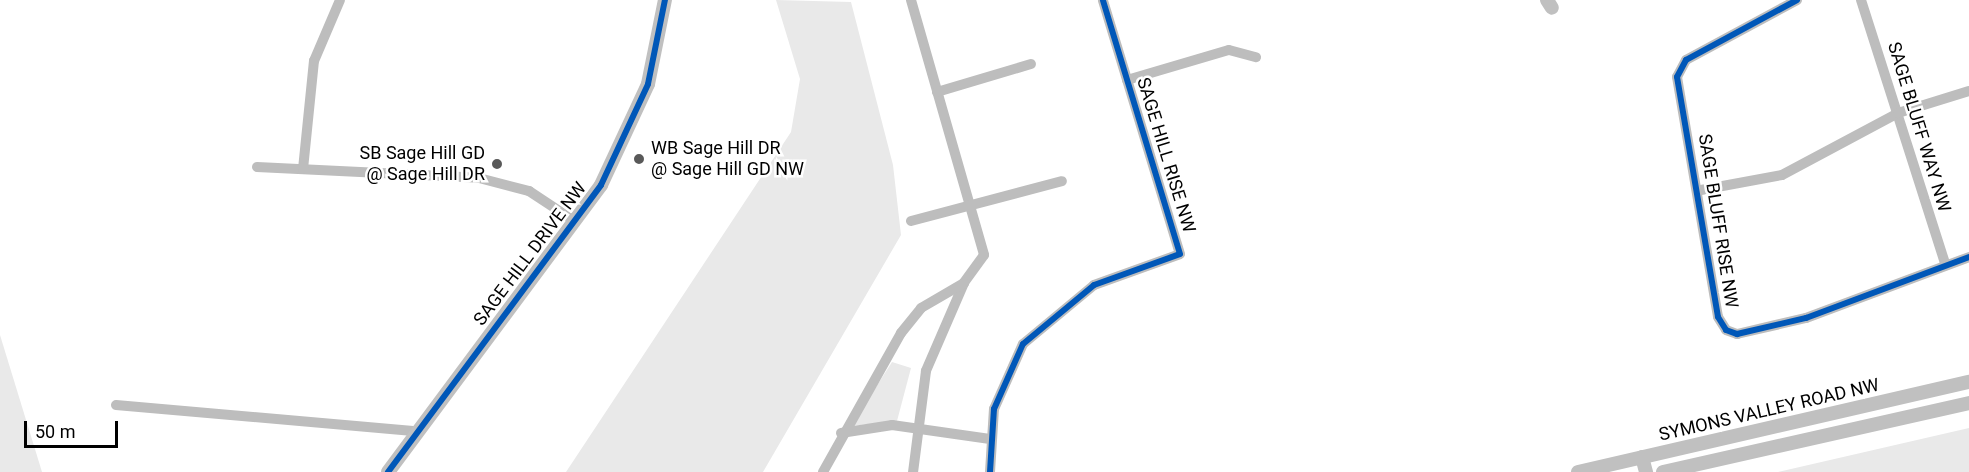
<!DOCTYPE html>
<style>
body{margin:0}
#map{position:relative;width:1969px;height:472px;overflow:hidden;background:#fff;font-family:Roboto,sans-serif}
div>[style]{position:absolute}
.green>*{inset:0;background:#e9e9e9}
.street>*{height:10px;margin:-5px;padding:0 5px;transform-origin:5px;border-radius:5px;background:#bdbdbd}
.secondary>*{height:14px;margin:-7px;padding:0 7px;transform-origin:7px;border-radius:7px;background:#c0c0c0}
.cycleway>*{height:6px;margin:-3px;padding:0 3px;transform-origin:3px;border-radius:3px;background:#0057b8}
.dots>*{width:16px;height:16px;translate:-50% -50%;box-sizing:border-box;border:3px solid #fff;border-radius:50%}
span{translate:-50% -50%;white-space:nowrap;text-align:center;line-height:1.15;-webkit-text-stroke:5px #fff;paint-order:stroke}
.street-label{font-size:18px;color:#000}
.poi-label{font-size:18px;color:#000}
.left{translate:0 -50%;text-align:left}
.right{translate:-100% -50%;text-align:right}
.scale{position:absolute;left:24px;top:421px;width:94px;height:27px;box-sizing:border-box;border:3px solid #000;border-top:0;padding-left:8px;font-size:18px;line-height:21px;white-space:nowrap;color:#000;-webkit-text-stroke:4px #fff;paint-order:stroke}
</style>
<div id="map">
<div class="green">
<i style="clip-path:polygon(776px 0,851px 2px,893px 165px,901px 235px,763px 472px,566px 472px,791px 132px,800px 79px)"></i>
<i style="clip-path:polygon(0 335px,42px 472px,0 472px)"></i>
<i style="clip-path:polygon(892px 362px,911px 368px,897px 421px,851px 426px)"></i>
<i style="clip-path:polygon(1969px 428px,1969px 472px,1778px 472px)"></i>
</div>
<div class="street">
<i style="left:911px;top:0;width:265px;rotate:74deg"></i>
<i style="left:984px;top:255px;width:34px;rotate:126deg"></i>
<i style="left:964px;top:283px;width:96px;rotate:113.4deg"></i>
<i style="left:926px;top:371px;width:102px;rotate:97.3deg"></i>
<i style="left:1797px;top:0;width:126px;rotate:151.6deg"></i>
<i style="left:1686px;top:60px;width:19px;rotate:118deg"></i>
<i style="left:1677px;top:77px;width:243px;rotate:80.3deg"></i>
<i style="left:1718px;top:317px;width:15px;rotate:58deg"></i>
<i style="left:1726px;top:330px;width:12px;rotate:20deg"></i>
<i style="left:1737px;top:334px;width:71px;rotate:-13.1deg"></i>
<i style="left:1806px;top:318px;width:174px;rotate:-20.5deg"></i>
<i style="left:1861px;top:0;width:277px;rotate:72.3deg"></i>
<i style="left:1127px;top:80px;width:106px;rotate:-16.4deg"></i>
<i style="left:1229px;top:50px;width:28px;rotate:15deg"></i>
<i style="left:937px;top:92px;width:98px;rotate:-16.6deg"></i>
<i style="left:257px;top:167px;width:222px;rotate:2.8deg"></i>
<i style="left:479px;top:178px;width:52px;rotate:14.6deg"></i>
<i style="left:529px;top:191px;width:56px;rotate:33.4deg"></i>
<i style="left:303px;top:169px;width:109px;rotate:-84.2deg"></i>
<i style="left:314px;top:61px;width:66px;rotate:-66.9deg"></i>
<i style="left:1701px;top:190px;width:82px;rotate:-10.5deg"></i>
<i style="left:1782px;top:175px;width:132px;rotate:-28.1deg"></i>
<i style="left:1898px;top:113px;width:74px;rotate:-17.2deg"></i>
<i style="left:911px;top:221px;width:156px;rotate:-14.8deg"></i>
<i style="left:116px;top:405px;width:301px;rotate:5deg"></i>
<i style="left:841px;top:433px;width:52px;rotate:-8.9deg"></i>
<i style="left:892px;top:425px;width:99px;rotate:8.1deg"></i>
<i style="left:823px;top:472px;width:159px;rotate:-60.7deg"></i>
<i style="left:901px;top:333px;width:32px;rotate:-51deg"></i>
<i style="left:921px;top:308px;width:50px;rotate:-30.2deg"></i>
<i style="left:990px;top:472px;width:63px;rotate:-86.4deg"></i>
<i style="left:994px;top:409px;width:71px;rotate:-66deg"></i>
<i style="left:1023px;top:344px;width:92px;rotate:-39.7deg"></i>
<i style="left:1094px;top:285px;width:91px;rotate:-19.8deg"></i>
<i style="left:1180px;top:254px;width:265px;rotate:-106.9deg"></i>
</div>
<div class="secondary">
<i style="left:1547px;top:0;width:9px;rotate:58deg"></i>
<i style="left:1642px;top:457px;width:16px;rotate:75deg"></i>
<i style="left:388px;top:472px;width:357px;rotate:-53.4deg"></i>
<i style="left:601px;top:185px;width:111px;rotate:-65deg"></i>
<i style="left:648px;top:84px;width:86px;rotate:-78.6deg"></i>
<i style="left:1578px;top:472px;width:401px;rotate:-13deg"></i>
<i style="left:1663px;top:472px;width:314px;rotate:-12.7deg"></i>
</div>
<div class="cycleway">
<i style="left:1797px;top:0;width:126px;rotate:151.6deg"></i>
<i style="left:1686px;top:60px;width:19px;rotate:118deg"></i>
<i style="left:1677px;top:77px;width:243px;rotate:80.3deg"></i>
<i style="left:1718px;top:317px;width:15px;rotate:58deg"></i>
<i style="left:1726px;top:330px;width:12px;rotate:20deg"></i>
<i style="left:1737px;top:334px;width:71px;rotate:-13.1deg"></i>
<i style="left:1806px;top:318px;width:174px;rotate:-20.5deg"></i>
<i style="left:388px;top:472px;width:357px;rotate:-53.4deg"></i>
<i style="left:601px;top:185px;width:111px;rotate:-65deg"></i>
<i style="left:648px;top:84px;width:86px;rotate:-78.6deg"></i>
<i style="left:990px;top:472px;width:63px;rotate:-86.4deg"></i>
<i style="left:994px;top:409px;width:71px;rotate:-66deg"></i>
<i style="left:1023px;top:344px;width:92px;rotate:-39.7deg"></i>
<i style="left:1094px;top:285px;width:91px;rotate:-19.8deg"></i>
<i style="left:1180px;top:254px;width:265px;rotate:-106.9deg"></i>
</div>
<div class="dots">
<i style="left:639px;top:159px;background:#595959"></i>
<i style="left:497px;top:164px;background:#595959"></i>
</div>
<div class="street-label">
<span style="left:1919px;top:127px;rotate:73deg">SAGE BLUFF WAY NW</span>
<span style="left:1166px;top:155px;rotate:73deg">SAGE HILL RISE NW</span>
<span style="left:1718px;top:221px;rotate:81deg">SAGE BLUFF RISE NW</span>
<span style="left:530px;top:254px;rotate:-53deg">SAGE HILL DRIVE NW</span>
<span style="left:1769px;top:410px;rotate:-13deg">SYMONS VALLEY ROAD NW</span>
</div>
<div class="poi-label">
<span class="left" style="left:651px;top:159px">WB Sage Hill DR<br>@ Sage Hill GD NW</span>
<span class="right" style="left:485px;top:164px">SB Sage Hill GD<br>@ Sage Hill DR</span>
</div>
<div class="scale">50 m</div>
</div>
